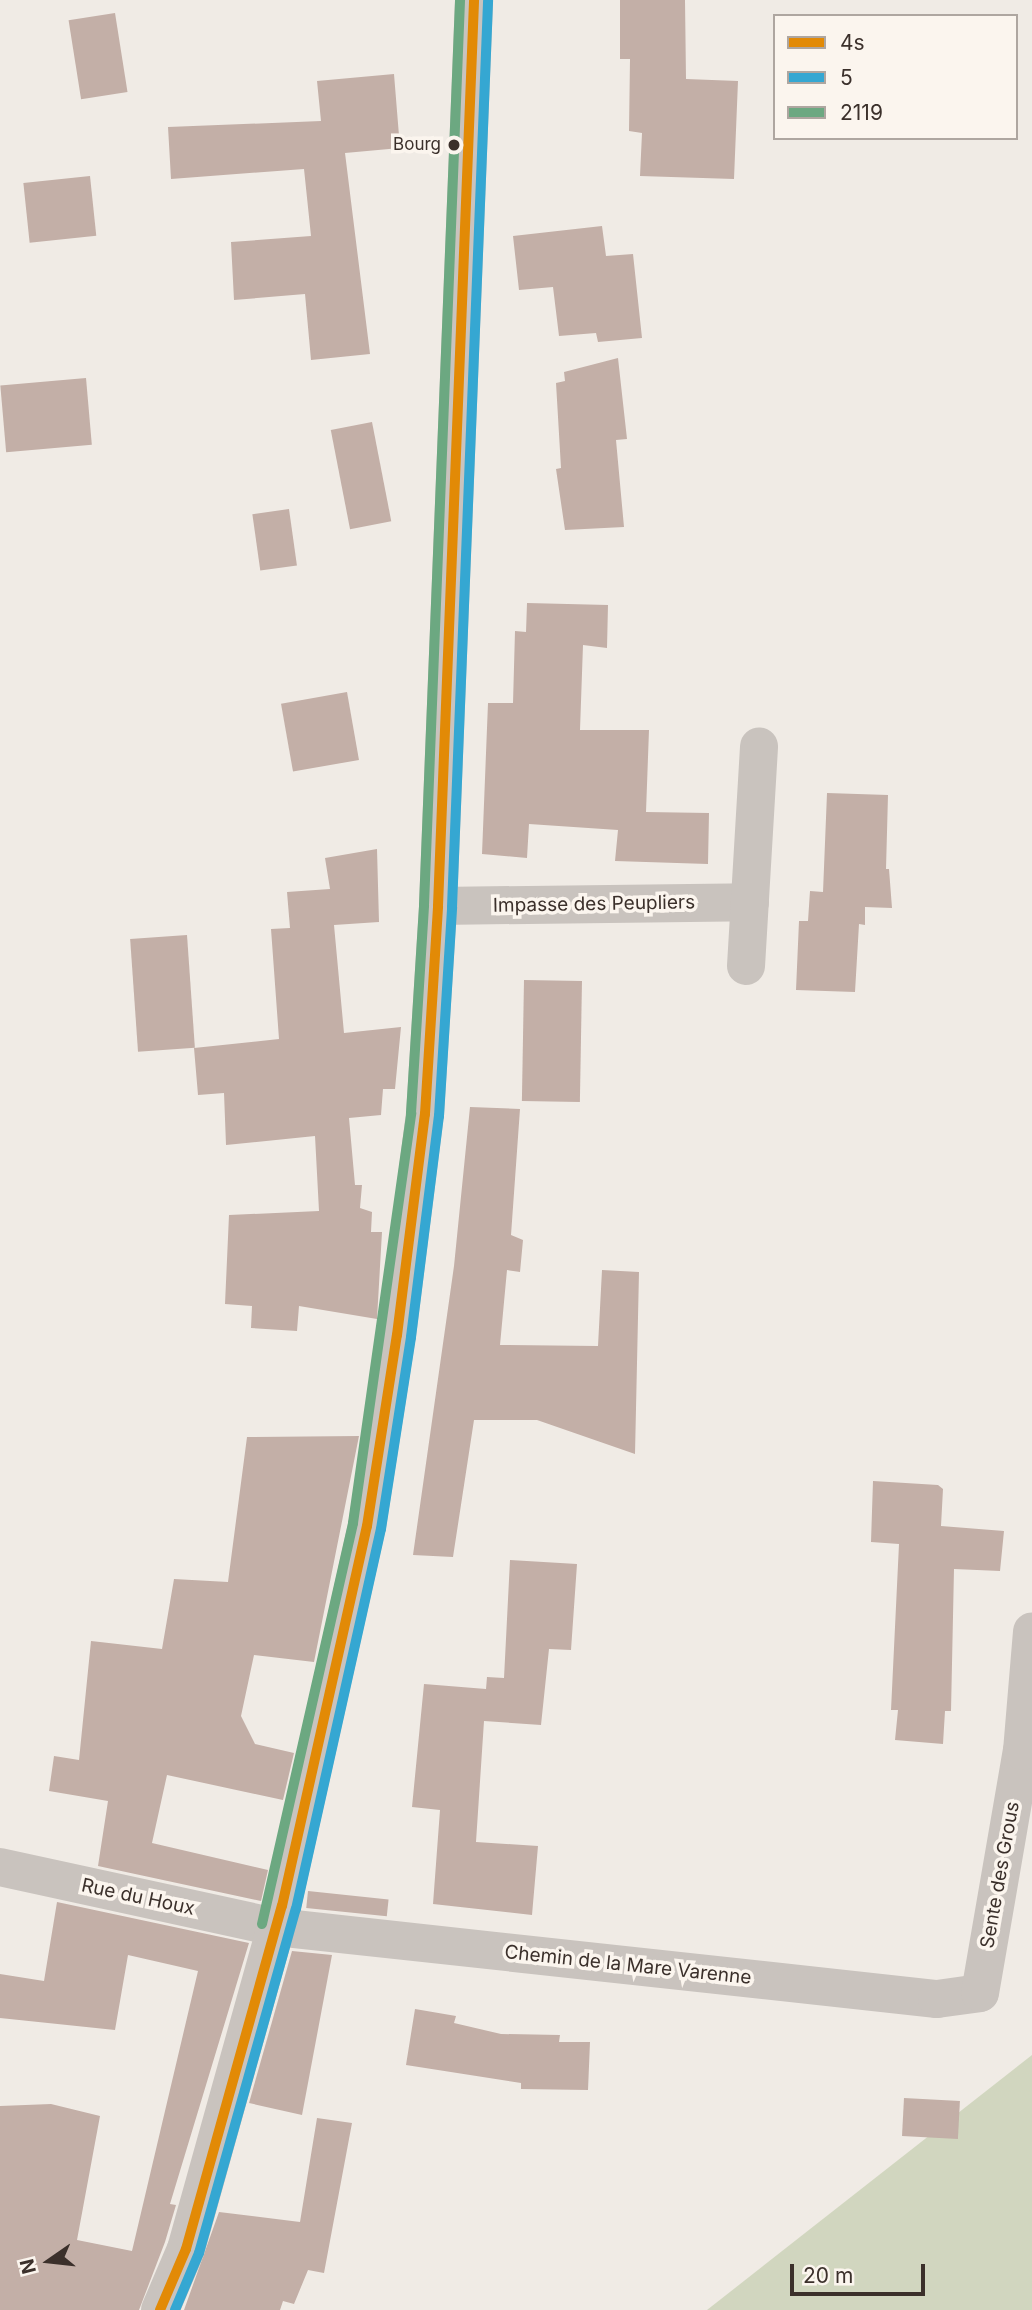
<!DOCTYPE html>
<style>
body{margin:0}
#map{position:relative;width:1032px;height:2310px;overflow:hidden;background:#f0ebe5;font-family:Inter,sans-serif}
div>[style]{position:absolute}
.green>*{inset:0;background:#d1d6bf}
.building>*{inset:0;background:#c3afa7;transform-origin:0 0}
.minor>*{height:38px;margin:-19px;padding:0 19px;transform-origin:19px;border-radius:19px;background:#c9c3be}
.bus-1>*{height:10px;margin:-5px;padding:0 5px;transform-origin:5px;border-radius:5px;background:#e28a06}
.bus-2>*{height:10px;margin:-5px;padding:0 5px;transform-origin:5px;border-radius:5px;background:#35a7d2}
.bus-3>*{height:10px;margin:-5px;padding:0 5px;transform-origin:5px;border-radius:5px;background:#6ca881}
.dots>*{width:19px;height:19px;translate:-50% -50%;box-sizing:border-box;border:4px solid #fbf5ee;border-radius:50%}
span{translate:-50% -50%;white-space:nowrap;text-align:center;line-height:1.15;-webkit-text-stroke:7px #fbf5ee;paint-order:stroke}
.bus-label{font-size:17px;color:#3b302b}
.right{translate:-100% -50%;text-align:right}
.street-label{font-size:19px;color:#3b302b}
.legend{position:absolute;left:773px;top:14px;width:245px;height:126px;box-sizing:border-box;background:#fbf5ee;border:2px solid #aea6a0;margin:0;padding:9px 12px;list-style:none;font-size:21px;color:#3b302b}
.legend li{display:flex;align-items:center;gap:14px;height:35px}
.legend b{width:35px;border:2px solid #aea6a0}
.north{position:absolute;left:14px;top:2226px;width:70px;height:70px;-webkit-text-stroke:5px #fbf5ee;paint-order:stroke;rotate:256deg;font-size:19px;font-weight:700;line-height:28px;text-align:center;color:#3b302b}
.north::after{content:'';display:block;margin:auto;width:24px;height:32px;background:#3b302b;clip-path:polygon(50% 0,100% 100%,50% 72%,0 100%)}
.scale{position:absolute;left:790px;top:2264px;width:135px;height:32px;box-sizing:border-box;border:4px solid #3b302b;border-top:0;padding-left:9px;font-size:21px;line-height:24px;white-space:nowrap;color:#3b302b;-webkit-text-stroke:5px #fbf5ee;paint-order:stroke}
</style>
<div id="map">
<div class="green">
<i style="clip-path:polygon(1032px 2055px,1032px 2310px,707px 2310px)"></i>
</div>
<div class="building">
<i style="clip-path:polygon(620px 0,685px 0,686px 79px,738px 81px,734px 179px,640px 176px,642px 133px,629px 131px,630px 59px,620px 59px)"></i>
<i style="left:115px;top:13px;width:80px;height:47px;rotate:81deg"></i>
<i style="clip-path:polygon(394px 74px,400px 148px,345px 153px,370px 354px,311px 360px,305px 294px,234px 300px,231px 242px,311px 236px,304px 169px,171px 179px,168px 127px,321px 121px,317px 81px)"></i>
<i style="left:90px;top:176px;width:60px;height:67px;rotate:84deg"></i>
<i style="clip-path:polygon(602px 226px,606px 256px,633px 254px,642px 338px,598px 342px,596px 333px,559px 336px,553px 287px,519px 290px,513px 236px)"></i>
<i style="clip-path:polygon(618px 358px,627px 439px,616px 440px,624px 527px,565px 530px,556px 469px,561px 468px,556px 383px,565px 381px,564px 372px)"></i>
<i style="left:86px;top:378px;width:67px;height:86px;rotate:85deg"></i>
<i style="left:372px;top:422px;width:101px;height:42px;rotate:79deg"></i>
<i style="left:289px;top:509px;width:57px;height:37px;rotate:82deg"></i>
<i style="clip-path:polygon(527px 603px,608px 605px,607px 648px,583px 645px,580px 730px,649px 730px,646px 812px,709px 813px,708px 864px,615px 861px,618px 830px,529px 824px,527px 858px,482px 854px,488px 703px,513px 703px,515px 631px,526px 632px)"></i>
<i style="left:347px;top:692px;width:69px;height:67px;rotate:80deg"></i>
<i style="clip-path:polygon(827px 793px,888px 795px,886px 869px,889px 869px,892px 908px,865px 907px,865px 925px,859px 924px,855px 992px,796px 990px,799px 921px,808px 921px,810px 891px,823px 892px)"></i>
<i style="clip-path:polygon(377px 849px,379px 922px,334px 925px,344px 1033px,401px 1027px,395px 1089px,383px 1089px,381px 1115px,349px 1118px,355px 1185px,362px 1185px,360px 1208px,372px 1212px,371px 1232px,382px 1232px,377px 1319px,299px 1306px,297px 1331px,251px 1328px,252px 1306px,225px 1304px,229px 1215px,319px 1211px,315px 1136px,226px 1145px,224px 1093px,198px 1095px,194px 1048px,279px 1039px,271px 929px,290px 928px,287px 892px,330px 889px,325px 858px)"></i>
<i style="left:187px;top:935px;width:113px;height:57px;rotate:86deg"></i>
<i style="left:524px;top:980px;width:58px;height:121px;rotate:1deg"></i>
<i style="clip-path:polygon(470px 1107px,520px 1109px,511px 1235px,523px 1240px,520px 1272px,507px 1270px,500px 1345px,598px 1346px,602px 1270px,639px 1272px,635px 1454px,537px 1420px,474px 1420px,453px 1557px,413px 1555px,454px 1266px)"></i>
<i style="clip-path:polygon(359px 1436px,314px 1662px,254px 1655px,241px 1716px,255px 1744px,294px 1753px,283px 1800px,167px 1775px,152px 1843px,268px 1870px,261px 1901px,98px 1866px,108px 1801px,49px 1791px,54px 1756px,79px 1760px,91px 1641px,162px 1649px,174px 1579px,228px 1582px,247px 1437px)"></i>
<i style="clip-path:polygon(873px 1481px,938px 1485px,943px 1489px,941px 1526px,1004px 1531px,1000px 1571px,954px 1569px,951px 1711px,945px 1711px,943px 1744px,895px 1740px,898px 1710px,891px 1710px,899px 1544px,871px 1542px)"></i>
<i style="clip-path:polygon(510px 1560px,577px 1564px,571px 1650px,549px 1649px,541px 1725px,484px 1721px,476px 1842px,538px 1846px,532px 1915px,433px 1904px,440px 1810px,412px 1807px,424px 1684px,486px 1689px,487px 1677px,504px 1678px)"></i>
<i style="left:308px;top:1891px;width:81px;height:17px;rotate:6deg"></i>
<i style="clip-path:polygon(57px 1902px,249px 1943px,170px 2204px,176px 2205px,165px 2242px,139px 2310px,0 2310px,0 2106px,51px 2104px,100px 2116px,77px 2240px,132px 2251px,198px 1971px,128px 1955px,115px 2030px,0 2018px,0 1974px,44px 1981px)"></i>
<i style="clip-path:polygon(292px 1951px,332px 1955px,302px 2115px,249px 2103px)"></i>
<i style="clip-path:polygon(415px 2009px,456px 2016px,454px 2023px,501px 2034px,560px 2035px,559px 2042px,590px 2042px,588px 2090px,521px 2089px,521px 2083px,406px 2065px)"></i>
<i style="left:904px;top:2098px;width:56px;height:38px;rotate:3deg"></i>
<i style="clip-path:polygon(317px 2118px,352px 2123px,324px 2273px,308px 2270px,294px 2304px,283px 2301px,280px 2310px,184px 2310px,219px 2212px,300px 2222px)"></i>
</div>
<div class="minor">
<i style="left:438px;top:906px;width:312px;rotate:-0.7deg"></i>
<i style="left:746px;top:966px;width:220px;rotate:-86.6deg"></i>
<i style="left:0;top:1867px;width:282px;rotate:12.3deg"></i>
<i style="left:276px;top:1927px;width:665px;rotate:6.22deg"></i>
<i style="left:937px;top:1999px;width:43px;rotate:-7.9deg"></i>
<i style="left:980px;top:1993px;width:246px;rotate:-80.2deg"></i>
<i style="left:1022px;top:1751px;width:120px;rotate:-85.2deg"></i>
<i style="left:160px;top:2310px;width:66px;rotate:-66.9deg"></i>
<i style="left:186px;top:2249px;width:356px;rotate:-74.4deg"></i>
<i style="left:282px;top:1906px;width:389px;rotate:-77.4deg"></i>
<i style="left:367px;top:1526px;width:193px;rotate:-81.1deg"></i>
<i style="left:397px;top:1335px;width:223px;rotate:-82.8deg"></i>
<i style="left:425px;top:1114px;width:208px;rotate:-86.4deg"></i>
<i style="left:438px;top:906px;width:907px;rotate:-87.72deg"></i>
</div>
<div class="bus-1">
<i style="left:160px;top:2310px;width:66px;rotate:-66.9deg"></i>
<i style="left:186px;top:2249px;width:356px;rotate:-74.4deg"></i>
<i style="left:282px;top:1906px;width:389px;rotate:-77.4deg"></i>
<i style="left:367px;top:1526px;width:193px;rotate:-81.1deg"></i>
<i style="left:397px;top:1335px;width:223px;rotate:-82.8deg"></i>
<i style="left:425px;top:1114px;width:208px;rotate:-86.4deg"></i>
<i style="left:438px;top:906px;width:907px;rotate:-87.72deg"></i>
</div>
<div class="bus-2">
<i style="left:175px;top:2310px;width:62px;rotate:-67.2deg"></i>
<i style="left:199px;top:2253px;width:357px;rotate:-74.3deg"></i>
<i style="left:296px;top:1909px;width:389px;rotate:-77.4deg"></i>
<i style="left:381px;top:1529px;width:194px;rotate:-81.1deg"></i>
<i style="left:411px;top:1337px;width:223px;rotate:-82.8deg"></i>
<i style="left:439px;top:1116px;width:209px;rotate:-86.4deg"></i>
<i style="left:452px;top:907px;width:907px;rotate:-87.72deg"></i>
</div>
<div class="bus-3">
<i style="left:262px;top:1924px;width:411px;rotate:-77.2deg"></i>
<i style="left:353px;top:1523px;width:414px;rotate:-81.9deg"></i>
<i style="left:411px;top:1113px;width:208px;rotate:-86.4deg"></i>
<i style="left:424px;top:905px;width:906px;rotate:-87.72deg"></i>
</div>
<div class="dots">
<i style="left:454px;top:145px;background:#3b302b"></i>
</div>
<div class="bus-label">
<span class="right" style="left:441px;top:145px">Bourg</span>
</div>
<div class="street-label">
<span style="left:594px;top:904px;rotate:-1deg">Impasse des Peupliers</span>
<span style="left:1000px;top:1875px;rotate:-80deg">Sente des Grous</span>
<span style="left:138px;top:1897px;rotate:12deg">Rue du Houx</span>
<span style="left:628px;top:1965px;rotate:6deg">Chemin de la Mare Varenne</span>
</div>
<ul class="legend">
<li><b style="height:9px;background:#e28a06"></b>4s</li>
<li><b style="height:9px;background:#35a7d2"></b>5</li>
<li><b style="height:9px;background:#6ca881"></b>2119</li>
</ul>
<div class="north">N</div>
<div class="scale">20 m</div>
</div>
